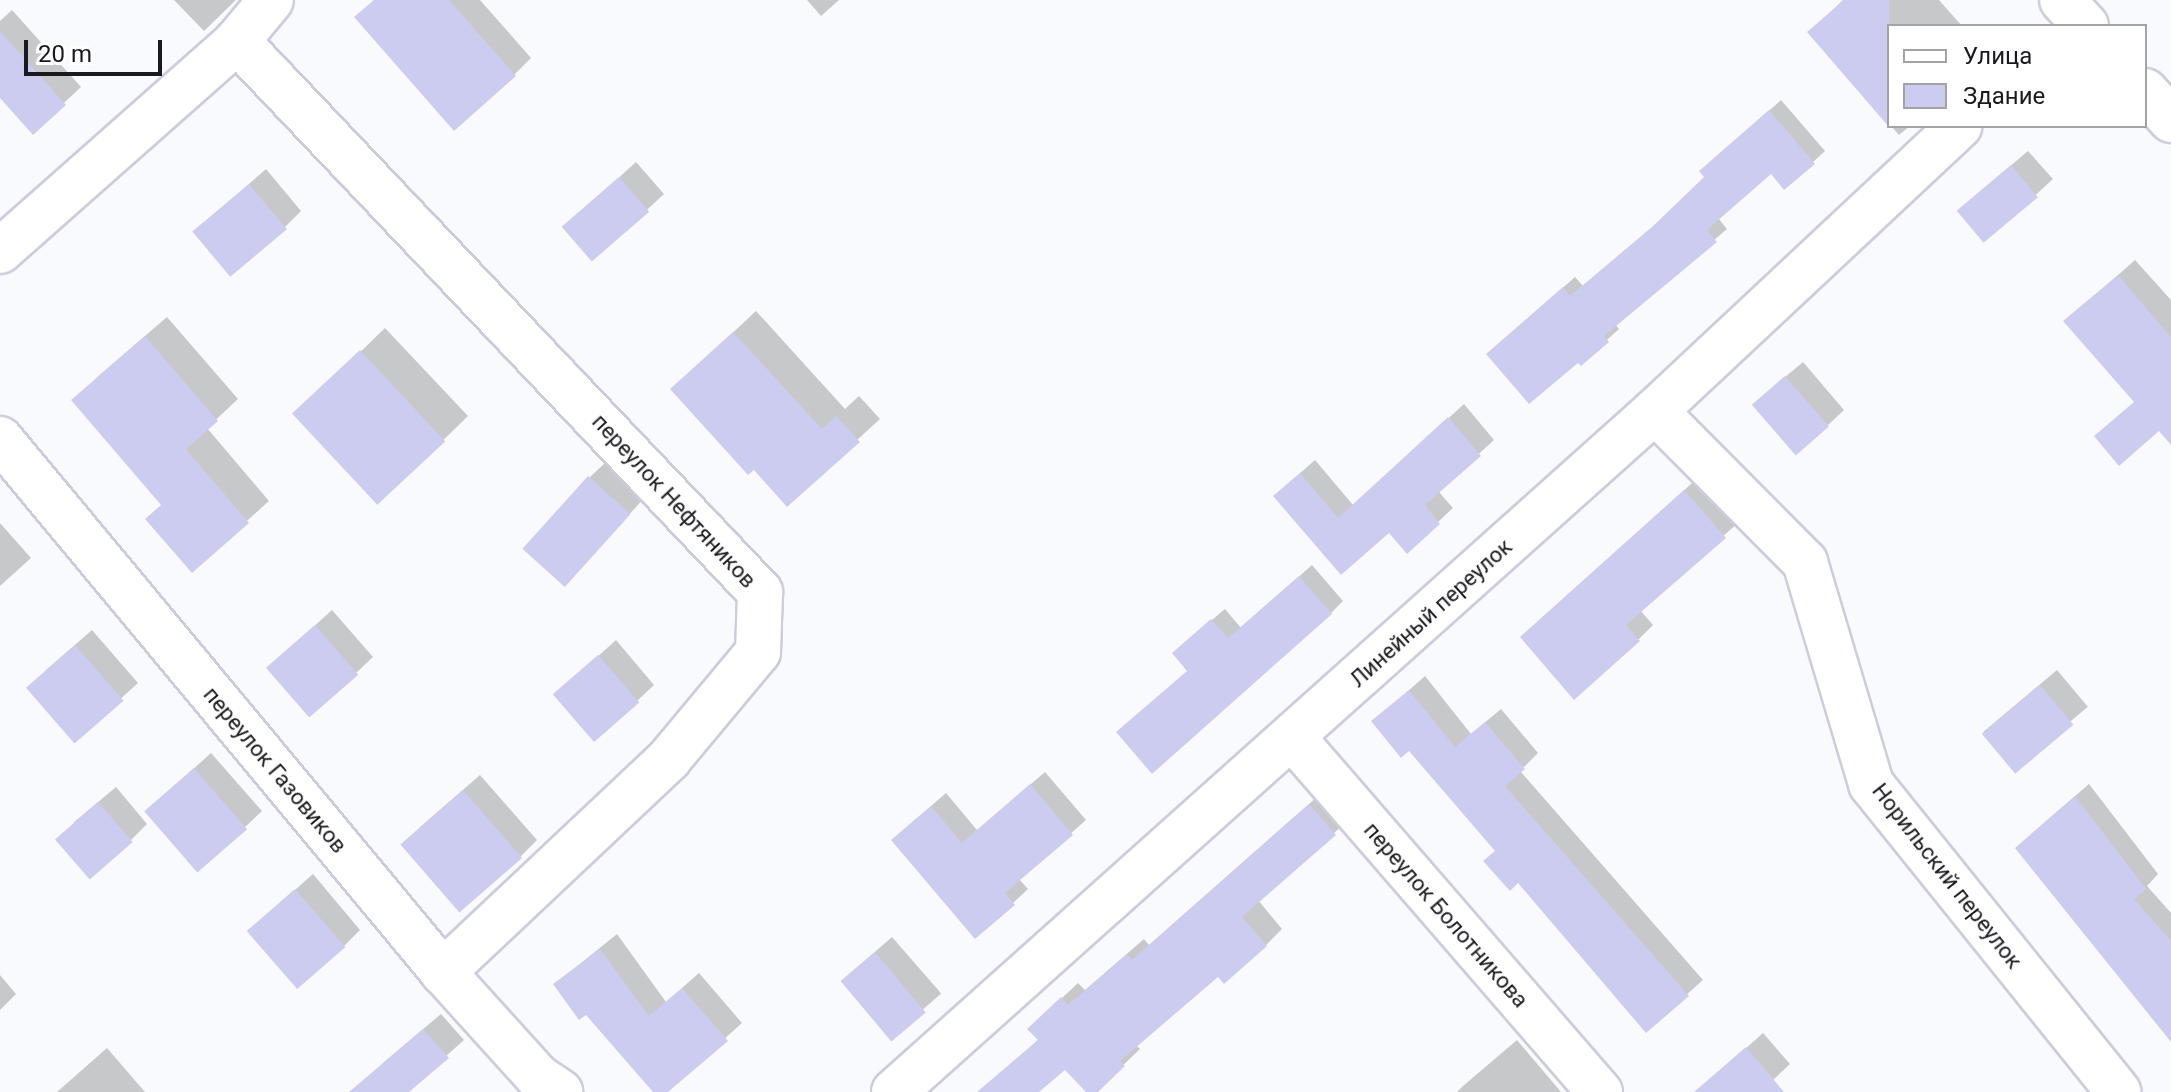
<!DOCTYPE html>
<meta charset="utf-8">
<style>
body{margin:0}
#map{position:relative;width:2171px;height:1092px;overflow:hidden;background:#f9fafd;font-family:Roboto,sans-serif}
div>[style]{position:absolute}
.shadow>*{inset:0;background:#0003;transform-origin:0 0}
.building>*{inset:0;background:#ccccf0;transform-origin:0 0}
.roads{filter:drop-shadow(2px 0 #cccddc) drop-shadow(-2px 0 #cccddc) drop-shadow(0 2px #cccddc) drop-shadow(0 -2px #cccddc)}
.street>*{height:44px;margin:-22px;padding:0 22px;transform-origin:22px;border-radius:22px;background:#fff}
.secondary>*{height:44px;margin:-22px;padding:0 22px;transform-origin:22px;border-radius:22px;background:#fff}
span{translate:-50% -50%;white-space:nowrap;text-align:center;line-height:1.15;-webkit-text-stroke:8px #fff;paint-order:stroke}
.street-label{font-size:22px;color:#19191f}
.legend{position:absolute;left:1887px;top:24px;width:260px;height:104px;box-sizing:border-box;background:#fff;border:2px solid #a3a3a5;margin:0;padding:10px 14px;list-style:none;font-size:24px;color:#19191f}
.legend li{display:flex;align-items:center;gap:16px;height:40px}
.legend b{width:40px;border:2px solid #a3a3a5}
.scale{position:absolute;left:24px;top:40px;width:138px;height:36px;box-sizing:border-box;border:4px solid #19191f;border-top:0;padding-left:10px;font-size:24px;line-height:28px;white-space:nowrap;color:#19191f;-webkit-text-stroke:6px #fff;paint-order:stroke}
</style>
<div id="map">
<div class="shadow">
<i style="clip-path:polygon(174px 0,236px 0,204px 31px)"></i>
<i style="clip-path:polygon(375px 0,480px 0,531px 58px,514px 75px)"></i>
<i style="clip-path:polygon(807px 0,839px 0,821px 16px)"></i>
<i style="clip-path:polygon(1843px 0,1939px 0,1962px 26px,1889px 26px,1889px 123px,1810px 32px)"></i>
<i style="clip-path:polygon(12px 10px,81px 87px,33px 132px,0 95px,0 21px)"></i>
<i style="clip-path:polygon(1781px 100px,1825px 151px,1813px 162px,1771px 171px,1718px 218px,1727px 229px,1615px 324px,1619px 329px,1581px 363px,1500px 343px,1575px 277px,1583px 286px,1665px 216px,1707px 177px,1713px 160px)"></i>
<i style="clip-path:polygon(1891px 126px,1910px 126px,1899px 135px)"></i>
<i style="clip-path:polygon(2028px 151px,2053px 179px,1985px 241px,1976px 195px)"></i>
<i style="clip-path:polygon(636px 162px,664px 194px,593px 260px,581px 212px)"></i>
<i style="clip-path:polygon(266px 169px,301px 211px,285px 227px,195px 231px)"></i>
<i style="clip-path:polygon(2135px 260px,2171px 300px,2171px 421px,2066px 321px)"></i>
<i style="clip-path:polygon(756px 311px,845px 409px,859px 396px,880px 419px,787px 504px,695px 368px)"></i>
<i style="clip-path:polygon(167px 317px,238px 399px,207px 428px,269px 501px,192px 570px,163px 504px,95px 379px)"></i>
<i style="clip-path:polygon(385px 328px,468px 416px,380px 502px,320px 391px)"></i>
<i style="clip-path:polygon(1803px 362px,1844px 410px,1827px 426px,1771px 389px)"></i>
<i style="clip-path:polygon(1464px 404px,1494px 440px,1438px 491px,1453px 508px,1407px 551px,1389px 530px,1342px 572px,1290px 482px,1315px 460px,1353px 505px)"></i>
<i style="clip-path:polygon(606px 462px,645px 497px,581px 568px,589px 478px)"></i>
<i style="clip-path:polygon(1700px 476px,1739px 522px,1640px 610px,1653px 625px,1638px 640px,1537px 622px)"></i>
<i style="clip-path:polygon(0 523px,31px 558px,0 586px)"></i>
<i style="clip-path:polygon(1312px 565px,1343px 601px,1331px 613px,1189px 670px,1187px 641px,1225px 609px,1241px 628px)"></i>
<i style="clip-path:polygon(332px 610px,373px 657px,356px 673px,269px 667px)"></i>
<i style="clip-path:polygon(92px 630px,138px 683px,74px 741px,45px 671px)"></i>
<i style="clip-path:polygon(616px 640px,654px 685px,637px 701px,556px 694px)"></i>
<i style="left:2057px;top:670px;width:48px;height:96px;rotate:50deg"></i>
<i style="clip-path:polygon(1425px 676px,1471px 734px,1501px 709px,1538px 753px,1520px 771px,1703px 980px,1647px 1030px,1409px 748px,1374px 721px)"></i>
<i style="clip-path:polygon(211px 753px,262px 811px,245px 827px,147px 811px)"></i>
<i style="clip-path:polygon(1045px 772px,1086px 820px,1019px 879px,1028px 889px,1013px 903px,908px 826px,946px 793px,977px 830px)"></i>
<i style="clip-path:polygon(480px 775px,537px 840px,520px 857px,419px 828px)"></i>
<i style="clip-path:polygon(2089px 784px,2158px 874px,2147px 886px,2171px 913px,2171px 1037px,2030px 835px)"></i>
<i style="clip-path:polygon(116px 787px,147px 824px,131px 840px,73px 823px)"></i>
<i style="clip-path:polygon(1326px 789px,1351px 818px,1258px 900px,1282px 929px,1266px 945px,1218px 974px,1136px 1045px,1140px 1049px,1095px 1092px,1066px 1067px,1036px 1092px,980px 1092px,1039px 1039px,1046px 1013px,1078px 983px,1085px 990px,1144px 939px,1149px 945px)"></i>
<i style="clip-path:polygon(313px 874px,360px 930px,344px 946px,249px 931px)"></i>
<i style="clip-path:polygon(617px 934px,666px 1002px,699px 973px,742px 1023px,665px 1092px,655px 1092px,587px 1012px,555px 984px)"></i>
<i style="left:892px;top:937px;width:75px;height:66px;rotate:49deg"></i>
<i style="clip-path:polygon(0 975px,16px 994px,0 1010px)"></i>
<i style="clip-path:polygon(441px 1014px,464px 1040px,406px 1092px,378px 1092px,383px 1063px)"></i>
<i style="clip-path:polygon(1763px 1033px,1790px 1064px,1773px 1080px,1760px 1092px,1697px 1092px)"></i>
<i style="clip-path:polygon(1517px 1040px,1561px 1092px,1457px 1092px,1463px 1086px)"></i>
<i style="clip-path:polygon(107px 1048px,145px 1092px,57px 1092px)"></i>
</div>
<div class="building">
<i style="clip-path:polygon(374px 0,449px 0,516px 76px,454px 131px,354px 17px)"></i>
<i style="clip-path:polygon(1844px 0,1889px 0,1889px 127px,1807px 32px)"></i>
<i style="clip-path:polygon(0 31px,66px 105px,33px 135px,0 98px)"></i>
<i style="clip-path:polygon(1769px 110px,1815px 164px,1784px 190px,1771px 174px,1707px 230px,1717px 242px,1604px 336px,1609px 342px,1581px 366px,1578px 363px,1529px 404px,1486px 354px,1563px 287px,1570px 296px,1651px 228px,1704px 177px,1699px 171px)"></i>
<i style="left:2011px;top:165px;width:42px;height:71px;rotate:50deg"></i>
<i style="left:619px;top:177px;width:46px;height:76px;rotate:49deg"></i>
<i style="left:249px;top:184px;width:59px;height:74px;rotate:50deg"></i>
<i style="clip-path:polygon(2118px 275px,2171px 337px,2171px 445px,2159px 431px,2119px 466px,2094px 436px,2134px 402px,2063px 321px)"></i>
<i style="clip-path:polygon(733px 332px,822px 429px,836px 416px,860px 442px,787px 507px,754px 470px,748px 475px,670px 389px)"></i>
<i style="clip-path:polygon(145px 336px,218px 421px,186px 449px,249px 523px,192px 573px,145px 519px,161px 505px,71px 400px)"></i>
<i style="left:360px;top:350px;width:125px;height:93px;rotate:47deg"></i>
<i style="left:1785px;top:376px;width:67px;height:44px;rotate:49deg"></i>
<i style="clip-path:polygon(1448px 417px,1481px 456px,1425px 505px,1440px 524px,1407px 554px,1389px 533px,1341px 575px,1273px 496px,1300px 473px,1338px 518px)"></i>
<i style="left:588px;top:476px;width:57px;height:98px;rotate:42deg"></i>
<i style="clip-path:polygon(1684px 490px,1726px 538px,1626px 625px,1640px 641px,1574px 700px,1520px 637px)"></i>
<i style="clip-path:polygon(1299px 576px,1332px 614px,1152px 774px,1116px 732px,1187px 671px,1172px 653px,1211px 619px,1228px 638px)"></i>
<i style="left:315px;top:625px;width:66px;height:65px;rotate:49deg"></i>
<i style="left:75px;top:645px;width:74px;height:65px;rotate:49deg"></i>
<i style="left:598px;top:655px;width:63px;height:60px;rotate:49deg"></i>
<i style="left:2040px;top:685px;width:52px;height:76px;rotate:50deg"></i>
<i style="clip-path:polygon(1409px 690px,1455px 747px,1485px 722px,1525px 769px,1505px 786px,1689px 996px,1646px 1033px,1518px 883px,1510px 891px,1483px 861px,1495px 851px,1409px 751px,1401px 758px,1371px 721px)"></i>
<i style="left:194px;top:768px;width:81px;height:66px;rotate:49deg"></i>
<i style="clip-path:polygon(1030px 784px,1073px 835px,1005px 893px,1015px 905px,975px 939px,891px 840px,931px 806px,962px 843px)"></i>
<i style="left:463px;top:790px;width:90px;height:83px;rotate:49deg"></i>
<i style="clip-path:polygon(2075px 796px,2146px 889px,2134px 899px,2171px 941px,2171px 1042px,2015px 848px)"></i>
<i style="left:98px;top:802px;width:53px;height:57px;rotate:49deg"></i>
<i style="clip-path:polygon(1309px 804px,1336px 835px,1242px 917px,1267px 946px,1224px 984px,1218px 977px,1120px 1061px,1125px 1066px,1098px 1092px,1086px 1092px,1065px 1070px,1039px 1092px,977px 1092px,1038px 1040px,1027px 1029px,1061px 997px,1068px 1005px,1127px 954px,1132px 960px)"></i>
<i style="left:295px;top:889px;width:77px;height:64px;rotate:49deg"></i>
<i style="clip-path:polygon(600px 949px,649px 1016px,682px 988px,728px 1041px,668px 1092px,653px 1092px,586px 1015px,579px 1020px,553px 984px)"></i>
<i style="left:875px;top:952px;width:79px;height:45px;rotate:50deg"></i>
<i style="clip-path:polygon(423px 1029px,449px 1058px,409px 1092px,349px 1092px)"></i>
<i style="clip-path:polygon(1746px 1047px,1784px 1092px,1694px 1092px)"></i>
</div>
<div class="roads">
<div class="street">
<i style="left:237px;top:41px;width:760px;rotate:46.49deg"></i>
<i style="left:760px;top:592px;width:60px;rotate:91.9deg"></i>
<i style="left:758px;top:652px;width:139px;rotate:129.8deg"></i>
<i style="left:669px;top:759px;width:311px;rotate:136.7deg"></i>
<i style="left:0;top:251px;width:317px;rotate:-41.5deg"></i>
<i style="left:237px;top:41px;width:53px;rotate:-50.3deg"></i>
<i style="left:1655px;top:411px;width:213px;rotate:45.2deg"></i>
<i style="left:1805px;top:562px;width:232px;rotate:73.4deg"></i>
<i style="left:1871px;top:784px;width:395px;rotate:51.2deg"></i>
<i style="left:0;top:439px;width:693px;rotate:50.27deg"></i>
<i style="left:443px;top:972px;width:142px;rotate:47.9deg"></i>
<i style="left:538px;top:1077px;width:27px;rotate:34deg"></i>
<i style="left:1293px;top:738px;width:469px;rotate:49.1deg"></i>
<i style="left:894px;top:1092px;width:1021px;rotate:-41.82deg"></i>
<i style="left:1655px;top:411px;width:417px;rotate:-43.1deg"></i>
</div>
<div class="secondary">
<i style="left:2062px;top:0;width:35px;rotate:47deg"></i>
<i style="left:2145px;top:91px;width:39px;rotate:48deg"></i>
</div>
</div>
<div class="street-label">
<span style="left:674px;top:501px;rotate:47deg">переулок Нефтяников</span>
<span style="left:1431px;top:613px;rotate:-42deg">Линейный переулок</span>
<span style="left:275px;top:770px;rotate:50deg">переулок Газовиков</span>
<span style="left:1947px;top:876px;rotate:52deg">Норильский переулок</span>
<span style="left:1446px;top:915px;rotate:49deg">переулок Болотникова</span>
</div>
<ul class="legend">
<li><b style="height:10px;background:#fff"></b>Улица</li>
<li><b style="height:22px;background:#ccccf0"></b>Здание</li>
</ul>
<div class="scale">20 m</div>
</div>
